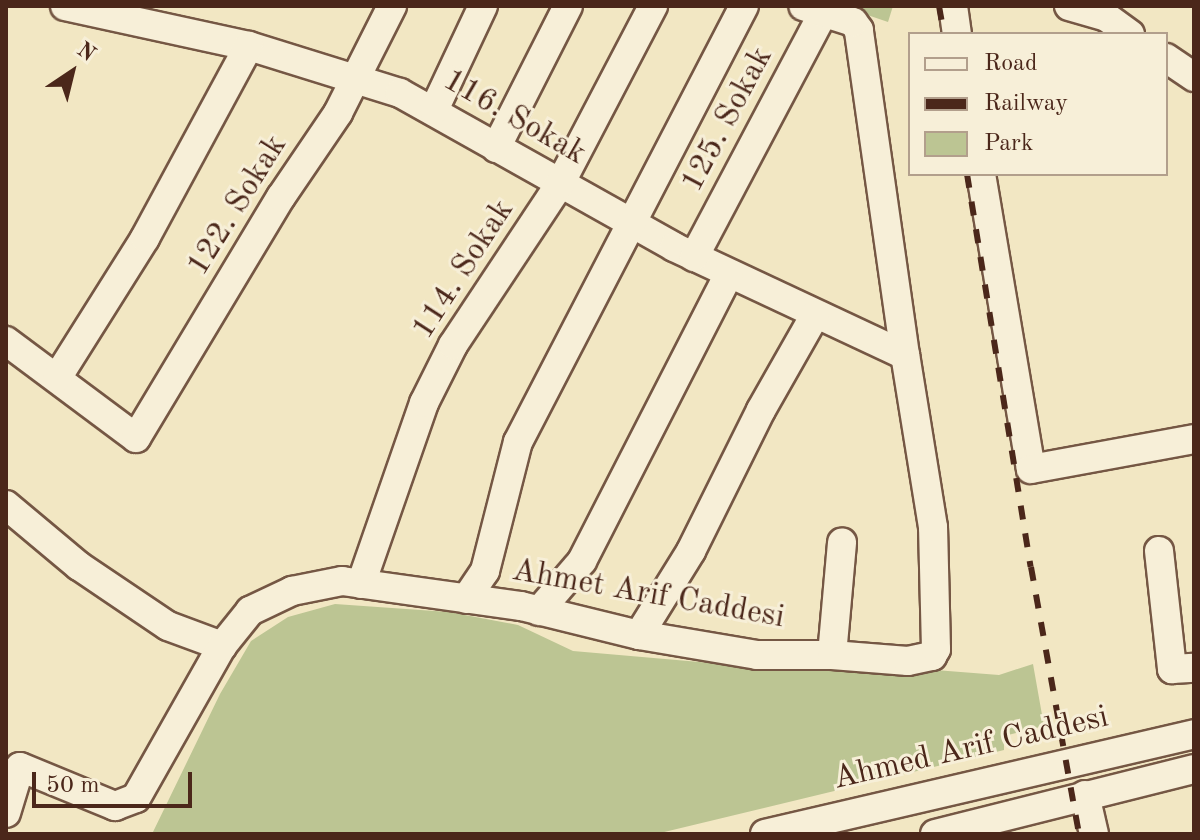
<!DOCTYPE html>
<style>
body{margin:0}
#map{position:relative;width:1200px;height:840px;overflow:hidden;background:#f2e7c3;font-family:"Old Standard TT",serif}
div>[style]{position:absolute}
.green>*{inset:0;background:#bcc593}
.roads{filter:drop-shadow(2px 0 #755744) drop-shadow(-2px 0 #755744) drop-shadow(0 2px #755744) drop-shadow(0 -2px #755744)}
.minor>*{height:28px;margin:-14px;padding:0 14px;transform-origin:14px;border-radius:14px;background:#f7efd8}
.rail>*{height:6px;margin-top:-3px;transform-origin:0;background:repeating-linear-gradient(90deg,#4b271a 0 14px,transparent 0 28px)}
span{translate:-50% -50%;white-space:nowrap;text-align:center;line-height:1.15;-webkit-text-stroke:6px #f7efd8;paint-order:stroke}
.street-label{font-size:32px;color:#4b271a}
.frame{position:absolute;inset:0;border:8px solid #4b271a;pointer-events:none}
.legend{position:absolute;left:908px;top:32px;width:260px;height:144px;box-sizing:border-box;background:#f7efd8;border:2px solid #b29f8c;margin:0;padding:10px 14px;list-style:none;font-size:24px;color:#4b271a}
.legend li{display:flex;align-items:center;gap:16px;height:40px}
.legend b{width:40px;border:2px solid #b29f8c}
.north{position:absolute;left:32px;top:32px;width:80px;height:80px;-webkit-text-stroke:6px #f7efd8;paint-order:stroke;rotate:35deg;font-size:22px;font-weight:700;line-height:32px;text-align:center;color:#4b271a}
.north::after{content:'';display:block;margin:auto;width:28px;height:36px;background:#4b271a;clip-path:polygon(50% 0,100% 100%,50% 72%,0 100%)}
.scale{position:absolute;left:32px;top:772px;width:160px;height:36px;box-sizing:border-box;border:4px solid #4b271a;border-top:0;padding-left:10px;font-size:24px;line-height:28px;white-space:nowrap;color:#4b271a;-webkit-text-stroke:6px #f7efd8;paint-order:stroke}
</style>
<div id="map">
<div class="green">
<i style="clip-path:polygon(841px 6px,893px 6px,888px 22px)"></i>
<i style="clip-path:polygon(335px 604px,449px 612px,518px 625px,573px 651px,757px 667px,833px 662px,999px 675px,1033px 664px,1044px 726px,1004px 736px,1004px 750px,656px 834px,152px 834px,220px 694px,251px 641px,288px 617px)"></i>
</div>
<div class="roads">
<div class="minor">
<i style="left:65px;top:6px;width:188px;rotate:12.3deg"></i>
<i style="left:249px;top:46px;width:158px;rotate:17.3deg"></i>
<i style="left:400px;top:93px;width:314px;rotate:29.3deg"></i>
<i style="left:674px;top:247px;width:255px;rotate:25.1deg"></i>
<i style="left:953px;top:6px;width:28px;rotate:82deg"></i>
<i style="left:1069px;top:6px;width:37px;rotate:16deg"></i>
<i style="left:1105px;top:16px;width:31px;rotate:36deg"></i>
<i style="left:1166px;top:58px;width:34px;rotate:34deg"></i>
<i style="left:434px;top:110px;width:115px;rotate:-64.8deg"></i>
<i style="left:496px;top:148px;width:159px;rotate:-63.1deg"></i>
<i style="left:981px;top:174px;width:299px;rotate:80.4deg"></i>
<i style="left:1031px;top:469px;width:166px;rotate:-10.4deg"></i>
<i style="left:694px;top:257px;width:274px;rotate:-62.1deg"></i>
<i style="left:6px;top:341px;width:162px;rotate:36.7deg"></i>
<i style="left:136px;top:438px;width:281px;rotate:-59deg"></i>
<i style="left:281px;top:197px;width:102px;rotate:-55.8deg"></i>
<i style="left:338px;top:113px;width:120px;rotate:-63.2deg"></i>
<i style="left:57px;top:378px;width:165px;rotate:-57.8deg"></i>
<i style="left:145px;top:238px;width:218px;rotate:-61.6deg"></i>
<i style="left:6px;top:505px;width:95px;rotate:39.9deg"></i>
<i style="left:79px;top:566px;width:107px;rotate:34deg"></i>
<i style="left:168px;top:626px;width:58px;rotate:20.3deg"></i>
<i style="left:1159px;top:551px;width:119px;rotate:83.7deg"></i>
<i style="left:1172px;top:669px;width:22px;rotate:-3deg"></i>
<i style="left:361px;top:584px;width:192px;rotate:-70.8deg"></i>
<i style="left:424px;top:403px;width:65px;rotate:-63.4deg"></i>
<i style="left:453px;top:345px;width:193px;rotate:-56.4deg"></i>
<i style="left:560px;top:184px;width:201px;rotate:-62.4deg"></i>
<i style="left:466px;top:599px;width:34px;rotate:-56deg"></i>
<i style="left:485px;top:571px;width:133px;rotate:-75.7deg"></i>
<i style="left:518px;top:442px;width:491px;rotate:-62.6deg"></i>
<i style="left:539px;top:611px;width:66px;rotate:-49.3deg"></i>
<i style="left:582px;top:561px;width:322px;rotate:-62.9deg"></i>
<i style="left:639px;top:635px;width:99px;rotate:-58.2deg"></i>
<i style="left:691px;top:551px;width:157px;rotate:-63.6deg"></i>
<i style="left:761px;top:410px;width:109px;rotate:-60.4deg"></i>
<i style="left:832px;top:655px;width:113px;rotate:-84.9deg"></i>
<i style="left:1085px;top:795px;width:40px;rotate:77deg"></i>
<i style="left:6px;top:813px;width:48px;rotate:-73.1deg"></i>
<i style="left:20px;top:767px;width:103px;rotate:22.3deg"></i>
<i style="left:115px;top:806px;width:22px;rotate:-21deg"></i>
<i style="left:136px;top:798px;width:175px;rotate:-60.5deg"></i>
<i style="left:222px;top:646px;width:45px;rotate:-51.3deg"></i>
<i style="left:250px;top:611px;width:47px;rotate:-25.5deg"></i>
<i style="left:292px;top:591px;width:51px;rotate:-11.3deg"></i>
<i style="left:342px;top:581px;width:181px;rotate:8deg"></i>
<i style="left:521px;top:606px;width:122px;rotate:13.8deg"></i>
<i style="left:639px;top:635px;width:120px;rotate:9.6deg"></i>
<i style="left:757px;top:655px;width:75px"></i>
<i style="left:832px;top:655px;width:76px;rotate:4.5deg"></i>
<i style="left:908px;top:661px;width:25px;rotate:-12deg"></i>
<i style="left:932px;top:656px;width:8px;rotate:-60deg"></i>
<i style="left:936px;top:649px;width:122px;rotate:-91.4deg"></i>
<i style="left:933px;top:527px;width:174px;rotate:-99.2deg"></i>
<i style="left:905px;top:355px;width:328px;rotate:-98.1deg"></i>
<i style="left:859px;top:30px;width:10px;rotate:-127deg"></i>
<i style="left:853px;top:22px;width:52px;rotate:-162.3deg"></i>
<i style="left:765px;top:834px;width:441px;rotate:-13.1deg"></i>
<i style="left:935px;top:834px;width:267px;rotate:-14.1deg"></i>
</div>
</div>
<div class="rail">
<i style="left:939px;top:6px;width:28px;rotate:80deg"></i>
<i style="left:967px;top:174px;width:398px;rotate:80.8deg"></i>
<i style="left:1031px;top:567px;width:271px;rotate:79.8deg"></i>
</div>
<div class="street-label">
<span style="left:514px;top:118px;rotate:30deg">116. Sokak</span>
<span style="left:728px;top:120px;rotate:-62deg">125. Sokak</span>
<span style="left:238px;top:206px;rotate:-58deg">122. Sokak</span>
<span style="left:464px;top:270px;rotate:-57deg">114. Sokak</span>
<span style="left:648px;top:595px;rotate:10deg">Ahmet Arif Caddesi</span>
<span style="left:971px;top:749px;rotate:-13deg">Ahmed Arif Caddesi</span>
</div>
<div class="frame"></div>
<ul class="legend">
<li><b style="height:10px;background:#f7efd8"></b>Road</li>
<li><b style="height:10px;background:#4b271a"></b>Railway</li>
<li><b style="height:22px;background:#bcc593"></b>Park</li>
</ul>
<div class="north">N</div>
<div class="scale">50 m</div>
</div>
